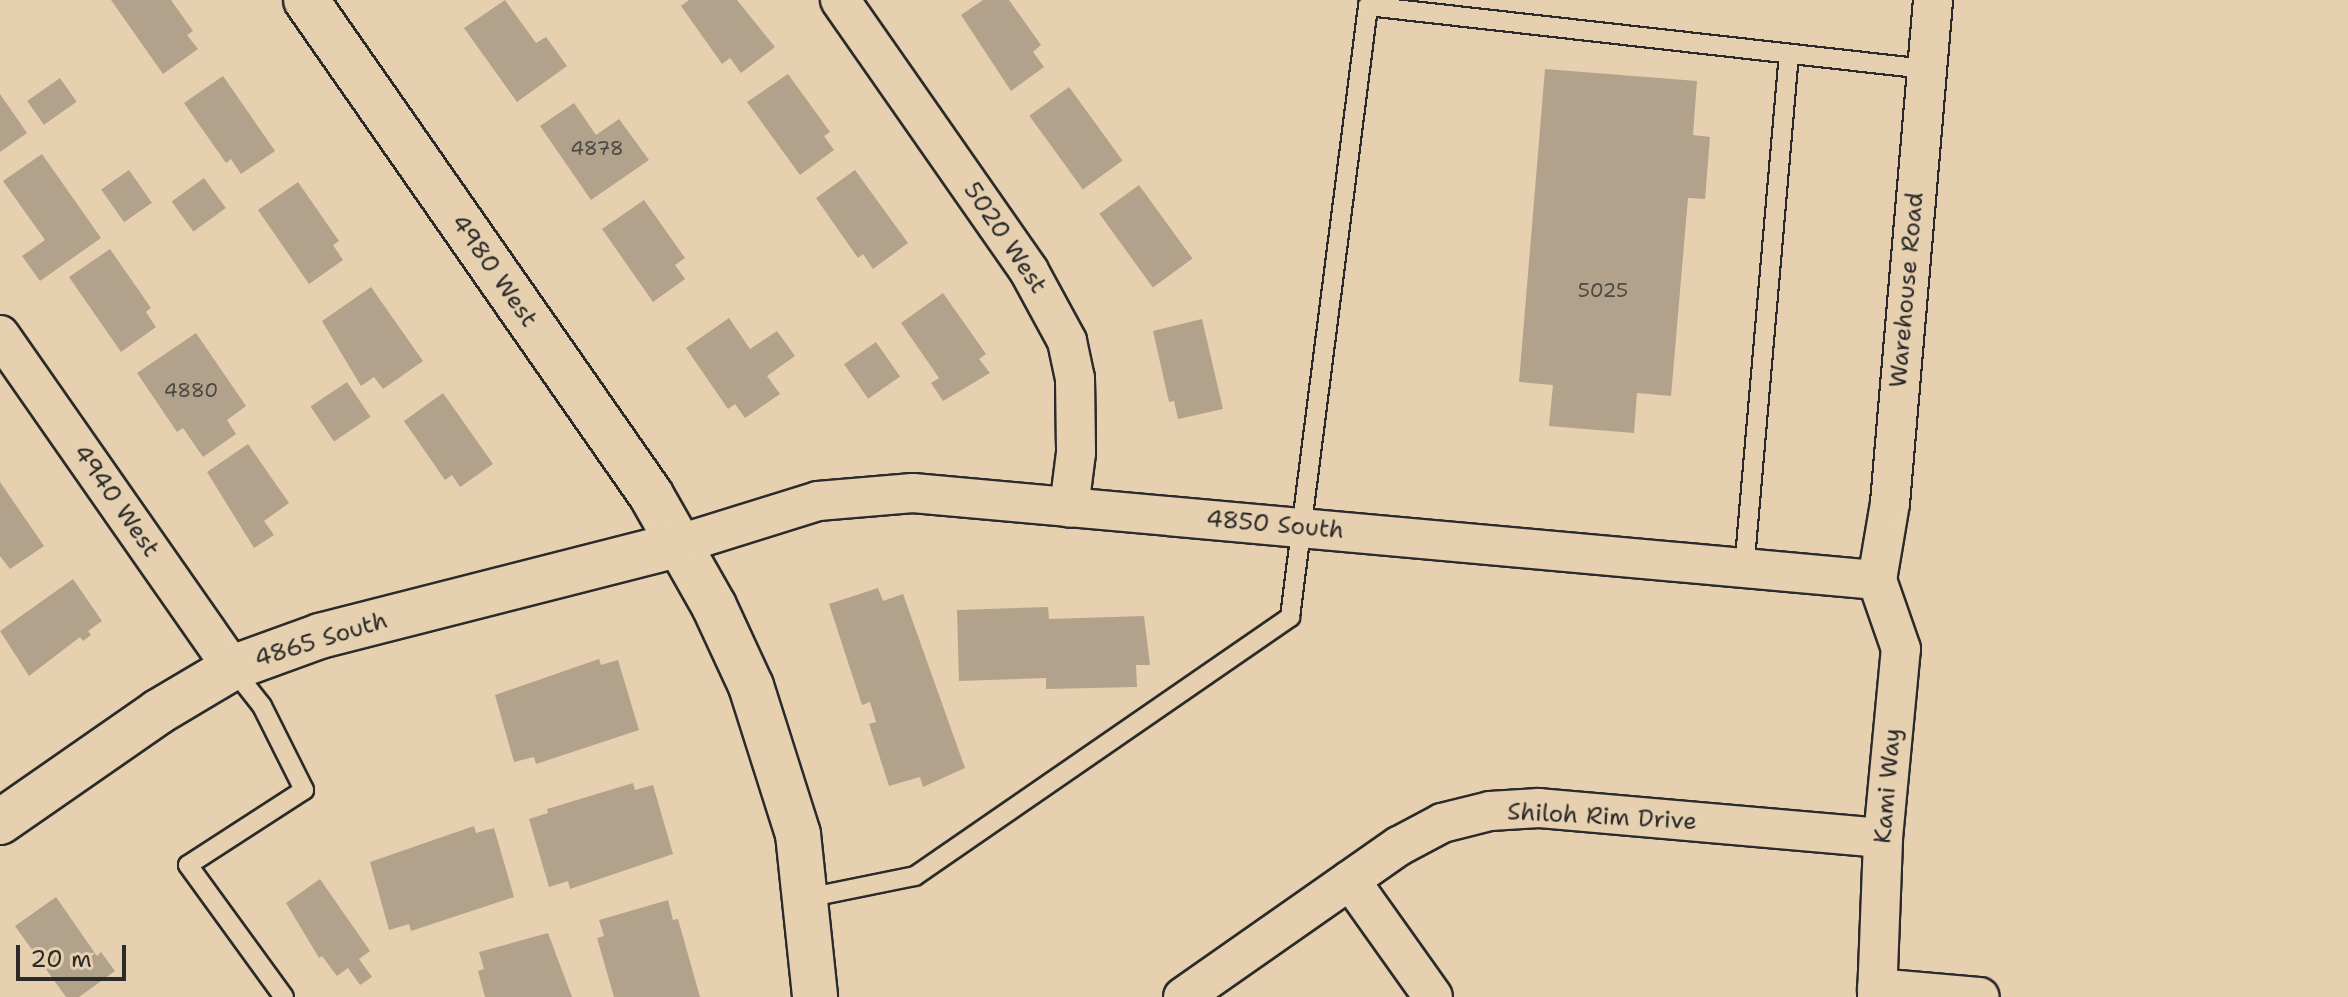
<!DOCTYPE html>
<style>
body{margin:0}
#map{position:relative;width:2348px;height:997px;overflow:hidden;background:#e6d0af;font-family:"Shantell Sans",sans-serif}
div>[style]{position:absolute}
.building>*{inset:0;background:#b2a28b;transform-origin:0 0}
.roads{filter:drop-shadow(2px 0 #2b2b2b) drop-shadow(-2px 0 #2b2b2b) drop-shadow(0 2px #2b2b2b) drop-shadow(0 -2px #2b2b2b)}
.service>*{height:18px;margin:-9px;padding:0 9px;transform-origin:9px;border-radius:9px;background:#e6d0af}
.minor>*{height:38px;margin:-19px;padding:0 19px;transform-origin:19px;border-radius:19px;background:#e6d0af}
.tertiary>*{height:44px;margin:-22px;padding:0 22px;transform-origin:22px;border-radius:22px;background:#e6d0af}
span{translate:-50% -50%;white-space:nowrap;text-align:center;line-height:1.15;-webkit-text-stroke:6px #e6d0af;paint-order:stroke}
.number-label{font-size:20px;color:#4d4943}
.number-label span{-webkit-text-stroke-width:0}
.street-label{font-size:24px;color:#2b2b2b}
.scale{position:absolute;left:16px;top:945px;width:110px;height:36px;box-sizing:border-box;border:4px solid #2b2b2b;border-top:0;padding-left:10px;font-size:24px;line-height:28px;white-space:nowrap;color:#2b2b2b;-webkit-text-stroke:6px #e6d0af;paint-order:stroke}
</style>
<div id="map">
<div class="building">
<i style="clip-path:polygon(111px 0,171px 0,193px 31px,187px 35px,198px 49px,163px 74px)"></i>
<i style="clip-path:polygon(505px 0,536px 43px,546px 37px,567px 66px,517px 102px,464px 28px)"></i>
<i style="clip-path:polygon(689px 0,737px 0,775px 47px,741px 73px,730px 58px,722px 64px,681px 6px)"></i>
<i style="clip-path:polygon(983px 0,1009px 0,1041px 45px,1033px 52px,1044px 67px,1011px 91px,961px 15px)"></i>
<i style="clip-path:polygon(1545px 69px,1697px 81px,1693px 135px,1710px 137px,1705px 199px,1688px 198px,1671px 396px,1637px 393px,1634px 433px,1549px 426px,1553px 385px,1519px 382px)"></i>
<i style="clip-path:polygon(788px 74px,830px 132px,824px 136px,834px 150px,800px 175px,747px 102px)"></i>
<i style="clip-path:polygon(223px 76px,275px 151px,241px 174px,231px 159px,226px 163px,184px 103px)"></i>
<i style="left:60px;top:78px;width:29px;height:40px;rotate:55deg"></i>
<i style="left:1069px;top:87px;width:91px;height:49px;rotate:54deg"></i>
<i style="clip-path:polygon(0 94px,27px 133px,0 152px)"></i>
<i style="clip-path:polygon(574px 103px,596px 135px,619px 119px,649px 160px,591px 200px,540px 126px)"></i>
<i style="clip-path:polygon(42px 154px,101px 238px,40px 281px,22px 256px,45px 240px,3px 181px)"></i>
<i style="left:129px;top:170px;width:40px;height:34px;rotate:55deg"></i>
<i style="clip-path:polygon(855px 170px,908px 243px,873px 269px,863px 254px,858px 258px,816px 198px)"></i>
<i style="left:204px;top:178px;width:37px;height:40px;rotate:54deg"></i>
<i style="clip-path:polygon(298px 182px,339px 241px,333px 245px,343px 260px,309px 284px,258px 210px)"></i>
<i style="left:1139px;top:185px;width:91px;height:49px;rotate:54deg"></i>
<i style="clip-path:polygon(644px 200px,685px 258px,675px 265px,685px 279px,653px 302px,602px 229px)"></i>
<i style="clip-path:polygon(110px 249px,151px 308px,146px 312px,156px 327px,121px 352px,69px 277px)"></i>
<i style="clip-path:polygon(371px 287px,423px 361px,383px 389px,374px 377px,361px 386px,322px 321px)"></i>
<i style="clip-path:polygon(943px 293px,986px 354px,979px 359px,990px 373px,943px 401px,931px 383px,939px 378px,901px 323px)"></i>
<i style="clip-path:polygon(729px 318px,750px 349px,777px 331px,795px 356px,767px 376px,780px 394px,745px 418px,735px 404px,728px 409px,686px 348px)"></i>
<i style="clip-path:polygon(1202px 319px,1223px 409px,1178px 419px,1174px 401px,1169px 402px,1153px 331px)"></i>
<i style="clip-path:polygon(196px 333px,246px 406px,227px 420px,236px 434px,203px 457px,183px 428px,177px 432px,137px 373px)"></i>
<i style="left:876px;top:342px;width:42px;height:39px;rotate:55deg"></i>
<i style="left:347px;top:382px;width:42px;height:44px;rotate:56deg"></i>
<i style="clip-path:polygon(443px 393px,493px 464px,460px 487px,452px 475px,445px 480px,404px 421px)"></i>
<i style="clip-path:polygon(248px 444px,289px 503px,264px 521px,274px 535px,254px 548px,207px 472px)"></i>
<i style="clip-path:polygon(0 482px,44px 546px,10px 569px,0 556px)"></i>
<i style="clip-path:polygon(73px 579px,102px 621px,88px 631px,91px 635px,83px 641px,80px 637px,29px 676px,0 631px)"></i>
<i style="clip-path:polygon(878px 588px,883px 601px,903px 594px,965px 768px,923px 787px,920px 777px,889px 786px,869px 724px,876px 722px,870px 702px,862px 705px,829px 604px)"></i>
<i style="clip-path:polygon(1048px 607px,1049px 619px,1144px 616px,1150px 665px,1136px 665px,1137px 687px,1046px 689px,1046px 678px,959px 681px,957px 610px)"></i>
<i style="clip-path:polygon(599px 659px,601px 665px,618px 660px,639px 730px,536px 764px,534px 757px,514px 762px,495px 695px)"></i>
<i style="clip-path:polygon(633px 783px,635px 790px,653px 785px,673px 854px,570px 889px,568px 881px,549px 887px,529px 819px,548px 813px,547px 809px)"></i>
<i style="clip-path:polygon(474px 826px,476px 833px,494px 828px,514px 897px,411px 931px,409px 924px,389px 930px,370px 862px)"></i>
<i style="clip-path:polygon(320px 879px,370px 951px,359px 959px,372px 977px,360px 985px,348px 968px,337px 976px,322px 956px,319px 958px,286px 903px)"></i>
<i style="clip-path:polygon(56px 897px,97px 956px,101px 952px,115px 971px,79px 997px,66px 997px,15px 926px)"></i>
<i style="clip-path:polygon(668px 900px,673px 920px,678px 919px,700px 997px,614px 997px,597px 938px,604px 936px,599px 920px)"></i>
<i style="clip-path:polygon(548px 933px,572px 997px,485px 997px,478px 971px,484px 969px,479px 952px)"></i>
</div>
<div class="roads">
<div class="service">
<i style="left:1744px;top:570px;width:518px;rotate:-85.02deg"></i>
<i style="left:232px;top:668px;width:48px;rotate:51.7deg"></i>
<i style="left:262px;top:706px;width:94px;rotate:63.4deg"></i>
<i style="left:304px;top:790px;width:138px;rotate:147.1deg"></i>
<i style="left:188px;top:865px;width:163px;rotate:54deg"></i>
<i style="left:807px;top:898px;width:110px;rotate:-11.5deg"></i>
<i style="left:915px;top:876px;width:456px;rotate:-34.6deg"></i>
<i style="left:1290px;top:617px;width:616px;rotate:-82.72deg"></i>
<i style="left:1368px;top:6px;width:561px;rotate:6.45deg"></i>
</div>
<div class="minor">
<i style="left:840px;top:0;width:330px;rotate:55.1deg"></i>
<i style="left:1029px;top:271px;width:80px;rotate:61.5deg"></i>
<i style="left:1067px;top:341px;width:38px;rotate:78deg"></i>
<i style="left:1075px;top:378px;width:75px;rotate:89.2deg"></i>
<i style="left:1076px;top:453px;width:55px;rotate:97.3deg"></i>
<i style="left:0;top:335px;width:406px;rotate:55.1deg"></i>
<i style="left:680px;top:544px;width:145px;rotate:-17.3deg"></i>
<i style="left:818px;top:501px;width:95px;rotate:-4.8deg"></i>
<i style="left:913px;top:493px;width:968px;rotate:5.16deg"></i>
<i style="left:1350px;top:880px;width:143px;rotate:54.6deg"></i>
<i style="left:1877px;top:988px;width:103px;rotate:5deg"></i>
<i style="left:1183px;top:997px;width:264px;rotate:-35deg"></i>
<i style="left:1399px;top:846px;width:49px;rotate:-28.1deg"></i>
<i style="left:1442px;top:823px;width:49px;rotate:-14deg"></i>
<i style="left:1490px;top:811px;width:49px;rotate:-3.5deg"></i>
<i style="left:1539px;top:808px;width:345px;rotate:5deg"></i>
<i style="left:1877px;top:997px;width:159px;rotate:-87.8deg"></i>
<i style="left:1883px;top:838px;width:190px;rotate:-84.6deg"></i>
<i style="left:1901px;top:649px;width:73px;rotate:-109.2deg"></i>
<i style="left:1877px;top:580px;width:78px;rotate:-80.4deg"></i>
<i style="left:1890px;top:503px;width:505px;rotate:-85.11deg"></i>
</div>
<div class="tertiary">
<i style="left:306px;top:0;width:603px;rotate:55.12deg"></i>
<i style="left:651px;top:495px;width:128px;rotate:60.4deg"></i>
<i style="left:714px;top:606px;width:88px;rotate:65.2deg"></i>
<i style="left:751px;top:686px;width:155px;rotate:72.4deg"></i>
<i style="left:798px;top:834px;width:164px;rotate:84deg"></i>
<i style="left:0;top:822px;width:193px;rotate:-34.8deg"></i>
<i style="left:158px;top:712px;width:86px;rotate:-30.7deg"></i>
<i style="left:232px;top:668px;width:94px;rotate:-20deg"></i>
<i style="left:320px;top:636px;width:372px;rotate:-14.3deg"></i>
</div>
</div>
<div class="number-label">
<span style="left:597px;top:148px">4878</span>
<span style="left:1603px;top:290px">5025</span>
<span style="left:191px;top:390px">4880</span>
</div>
<div class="street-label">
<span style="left:1005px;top:238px;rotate:56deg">5020 West</span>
<span style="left:494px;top:271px;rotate:55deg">4980 West</span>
<span style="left:1907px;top:290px;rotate:-85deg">Warehouse Road</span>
<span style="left:116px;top:501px;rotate:55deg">4940 West</span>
<span style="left:1275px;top:525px;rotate:5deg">4850 South</span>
<span style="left:321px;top:640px;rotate:-17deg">4865 South</span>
<span style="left:1888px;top:786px;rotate:-85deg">Kami Way</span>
<span style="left:1602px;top:817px;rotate:3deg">Shiloh Rim Drive</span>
</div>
<div class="scale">20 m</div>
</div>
